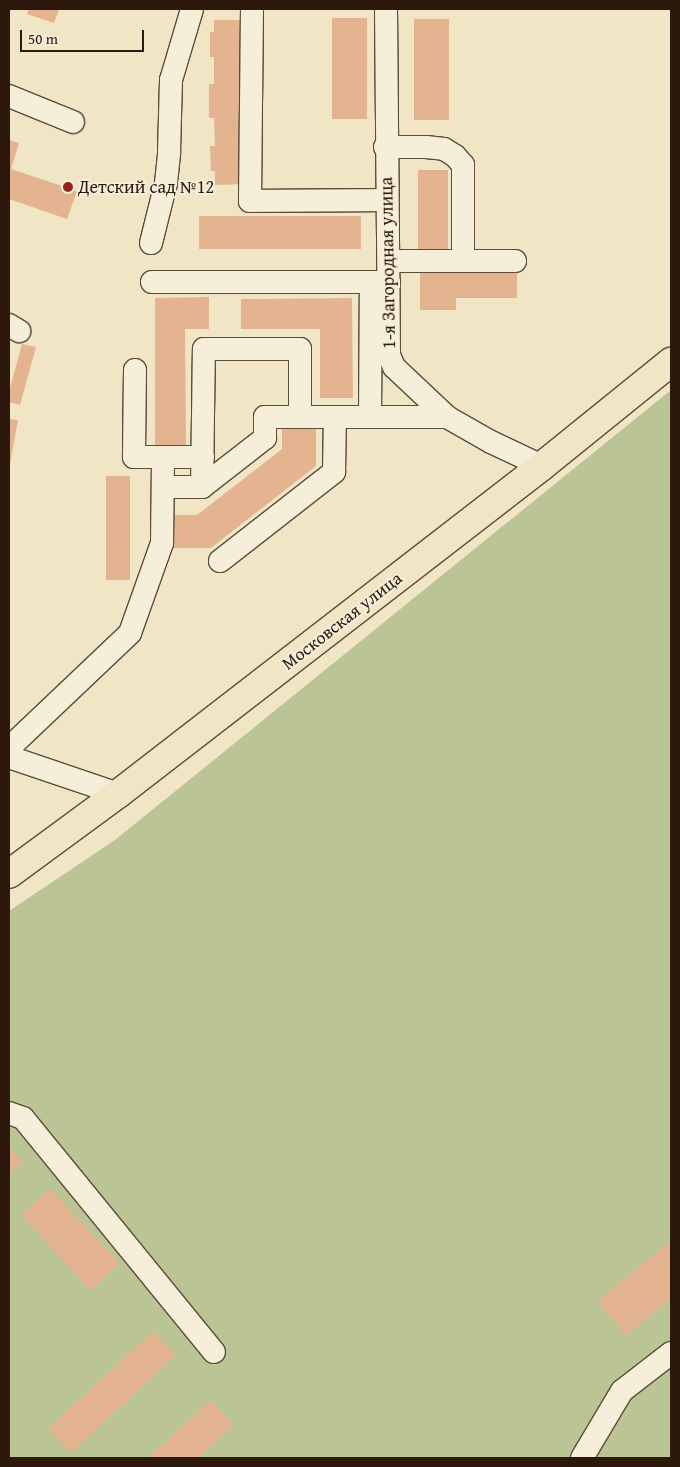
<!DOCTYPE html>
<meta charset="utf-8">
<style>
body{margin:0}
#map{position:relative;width:680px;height:1467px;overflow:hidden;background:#f0e5c4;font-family:"Gentium Book Plus",serif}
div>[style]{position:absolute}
.green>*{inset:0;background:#bbc494}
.building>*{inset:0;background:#e4b491;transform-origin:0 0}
.roads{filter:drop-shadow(1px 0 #5d4c3a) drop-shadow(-1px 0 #5d4c3a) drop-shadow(0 1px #5d4c3a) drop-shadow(0 -1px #5d4c3a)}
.minor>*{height:22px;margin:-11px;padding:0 11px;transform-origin:11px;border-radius:11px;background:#f5eed9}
.major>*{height:28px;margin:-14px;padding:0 14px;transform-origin:14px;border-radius:14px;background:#f0e5c4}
.dots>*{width:14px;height:14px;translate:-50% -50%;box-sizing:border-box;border:2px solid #f5eed9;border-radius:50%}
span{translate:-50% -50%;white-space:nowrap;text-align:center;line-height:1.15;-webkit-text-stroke:4px #f5eed9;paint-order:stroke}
.poi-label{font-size:18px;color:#2c190c}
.left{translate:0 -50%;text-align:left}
.street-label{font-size:18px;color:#2c190c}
.frame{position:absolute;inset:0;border:10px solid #2c190c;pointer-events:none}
.scale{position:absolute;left:20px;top:30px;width:124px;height:22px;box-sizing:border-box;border:2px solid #2c190c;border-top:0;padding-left:6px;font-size:15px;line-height:18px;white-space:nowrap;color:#2c190c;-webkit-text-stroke:4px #f5eed9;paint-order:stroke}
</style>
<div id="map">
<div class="green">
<i style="clip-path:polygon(671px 390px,671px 1458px,9px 1458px,9px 911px,115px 840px)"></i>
</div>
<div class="building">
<i style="clip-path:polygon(29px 9px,59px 9px,54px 23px,27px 14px)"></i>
<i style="left:332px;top:18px;width:35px;height:101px"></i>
<i style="left:414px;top:19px;width:35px;height:101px"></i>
<i style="clip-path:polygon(214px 20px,244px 20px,245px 184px,215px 185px,215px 171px,211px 171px,210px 146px,215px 146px,214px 118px,209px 118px,209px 84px,214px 84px,214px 57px,210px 57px,210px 32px,214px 32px)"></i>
<i style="clip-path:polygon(9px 140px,19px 143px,11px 169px,77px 191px,67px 219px,9px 199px)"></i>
<i style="left:418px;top:170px;width:30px;height:81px"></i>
<i style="left:361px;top:216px;width:33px;height:162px;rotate:90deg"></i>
<i style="clip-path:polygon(420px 267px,517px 267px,517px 298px,456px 298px,456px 310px,420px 310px)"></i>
<i style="clip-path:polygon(209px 297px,209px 329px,185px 329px,186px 446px,155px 447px,155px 298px)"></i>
<i style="clip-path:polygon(352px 298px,353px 398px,320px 398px,320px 329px,241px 329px,241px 299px)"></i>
<i style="clip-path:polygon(22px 344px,36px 347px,20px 405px,9px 402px,9px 392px)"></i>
<i style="clip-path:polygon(9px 419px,18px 420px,10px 464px,9px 464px)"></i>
<i style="clip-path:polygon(282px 425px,316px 425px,316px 466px,211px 548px,173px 548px,173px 515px,197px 515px,282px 449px)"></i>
<i style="left:106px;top:476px;width:24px;height:104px"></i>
<i style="clip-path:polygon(9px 1146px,22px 1162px,9px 1173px)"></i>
<i style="left:50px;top:1189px;width:102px;height:39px;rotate:47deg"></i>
<i style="clip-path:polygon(671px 1241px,671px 1298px,626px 1335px,597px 1301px)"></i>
<i style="left:153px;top:1331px;width:33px;height:143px;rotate:47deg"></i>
<i style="clip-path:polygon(210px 1401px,233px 1425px,198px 1458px,148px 1458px)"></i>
</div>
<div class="roads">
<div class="minor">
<i style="left:252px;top:9px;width:192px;rotate:90.6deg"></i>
<i style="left:250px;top:201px;width:136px;rotate:-0.4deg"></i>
<i style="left:386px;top:9px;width:346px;rotate:89.5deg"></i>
<i style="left:389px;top:355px;width:13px;rotate:67deg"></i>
<i style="left:394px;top:367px;width:73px;rotate:43.3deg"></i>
<i style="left:447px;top:417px;width:51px;rotate:29.6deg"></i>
<i style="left:491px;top:442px;width:56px;rotate:25.2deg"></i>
<i style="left:9px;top:96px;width:69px;rotate:22.1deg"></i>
<i style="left:385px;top:147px;width:41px"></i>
<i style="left:426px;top:147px;width:18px;rotate:6deg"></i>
<i style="left:444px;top:149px;width:13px;rotate:32deg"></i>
<i style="left:455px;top:156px;width:12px;rotate:48deg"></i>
<i style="left:463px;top:165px;width:96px;rotate:90deg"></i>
<i style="left:151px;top:243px;width:62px;rotate:-76deg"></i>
<i style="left:166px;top:183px;width:31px;rotate:-84deg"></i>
<i style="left:169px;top:152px;width:72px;rotate:-88.4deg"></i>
<i style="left:171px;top:80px;width:74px;rotate:-73.5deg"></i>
<i style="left:389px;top:261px;width:126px"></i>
<i style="left:152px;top:282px;width:237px"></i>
<i style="left:9px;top:325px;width:12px;rotate:31deg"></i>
<i style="left:135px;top:370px;width:87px;rotate:90.7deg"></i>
<i style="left:134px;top:457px;width:69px"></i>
<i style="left:370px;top:417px;width:135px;rotate:-89.6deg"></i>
<i style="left:163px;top:487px;width:39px"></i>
<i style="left:202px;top:487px;width:80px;rotate:-37.9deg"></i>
<i style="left:265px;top:438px;width:21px;rotate:-90deg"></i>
<i style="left:265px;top:417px;width:182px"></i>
<i style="left:202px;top:487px;width:138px;rotate:-89.2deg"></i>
<i style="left:204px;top:349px;width:96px"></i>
<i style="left:300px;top:349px;width:68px;rotate:90deg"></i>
<i style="left:220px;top:561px;width:145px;rotate:-38deg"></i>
<i style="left:334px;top:472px;width:55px;rotate:-89deg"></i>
<i style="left:9px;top:748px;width:167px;rotate:-43.5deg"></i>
<i style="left:130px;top:633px;width:96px;rotate:-70.4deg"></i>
<i style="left:162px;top:543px;width:86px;rotate:-89.3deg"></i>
<i style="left:9px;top:757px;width:115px;rotate:18.7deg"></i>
<i style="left:9px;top:1113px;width:15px;rotate:20deg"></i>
<i style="left:23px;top:1118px;width:302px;rotate:50.8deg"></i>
<i style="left:582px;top:1458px;width:78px;rotate:-59.2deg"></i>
<i style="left:622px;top:1391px;width:62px;rotate:-37.8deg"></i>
</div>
<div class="major">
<i style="left:9px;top:874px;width:135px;rotate:-36.3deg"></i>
<i style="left:118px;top:794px;width:536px;rotate:-37.72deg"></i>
<i style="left:542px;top:466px;width:166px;rotate:-38.9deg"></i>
</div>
</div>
<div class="dots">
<i style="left:68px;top:187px;background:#8f2418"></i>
</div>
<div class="poi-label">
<span class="left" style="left:78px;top:187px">Детский сад №12</span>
</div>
<div class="street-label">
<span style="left:388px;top:263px;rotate:-91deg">1-я Загородная улица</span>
<span style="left:342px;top:621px;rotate:-38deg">Московская улица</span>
</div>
<div class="frame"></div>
<div class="scale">50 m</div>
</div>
